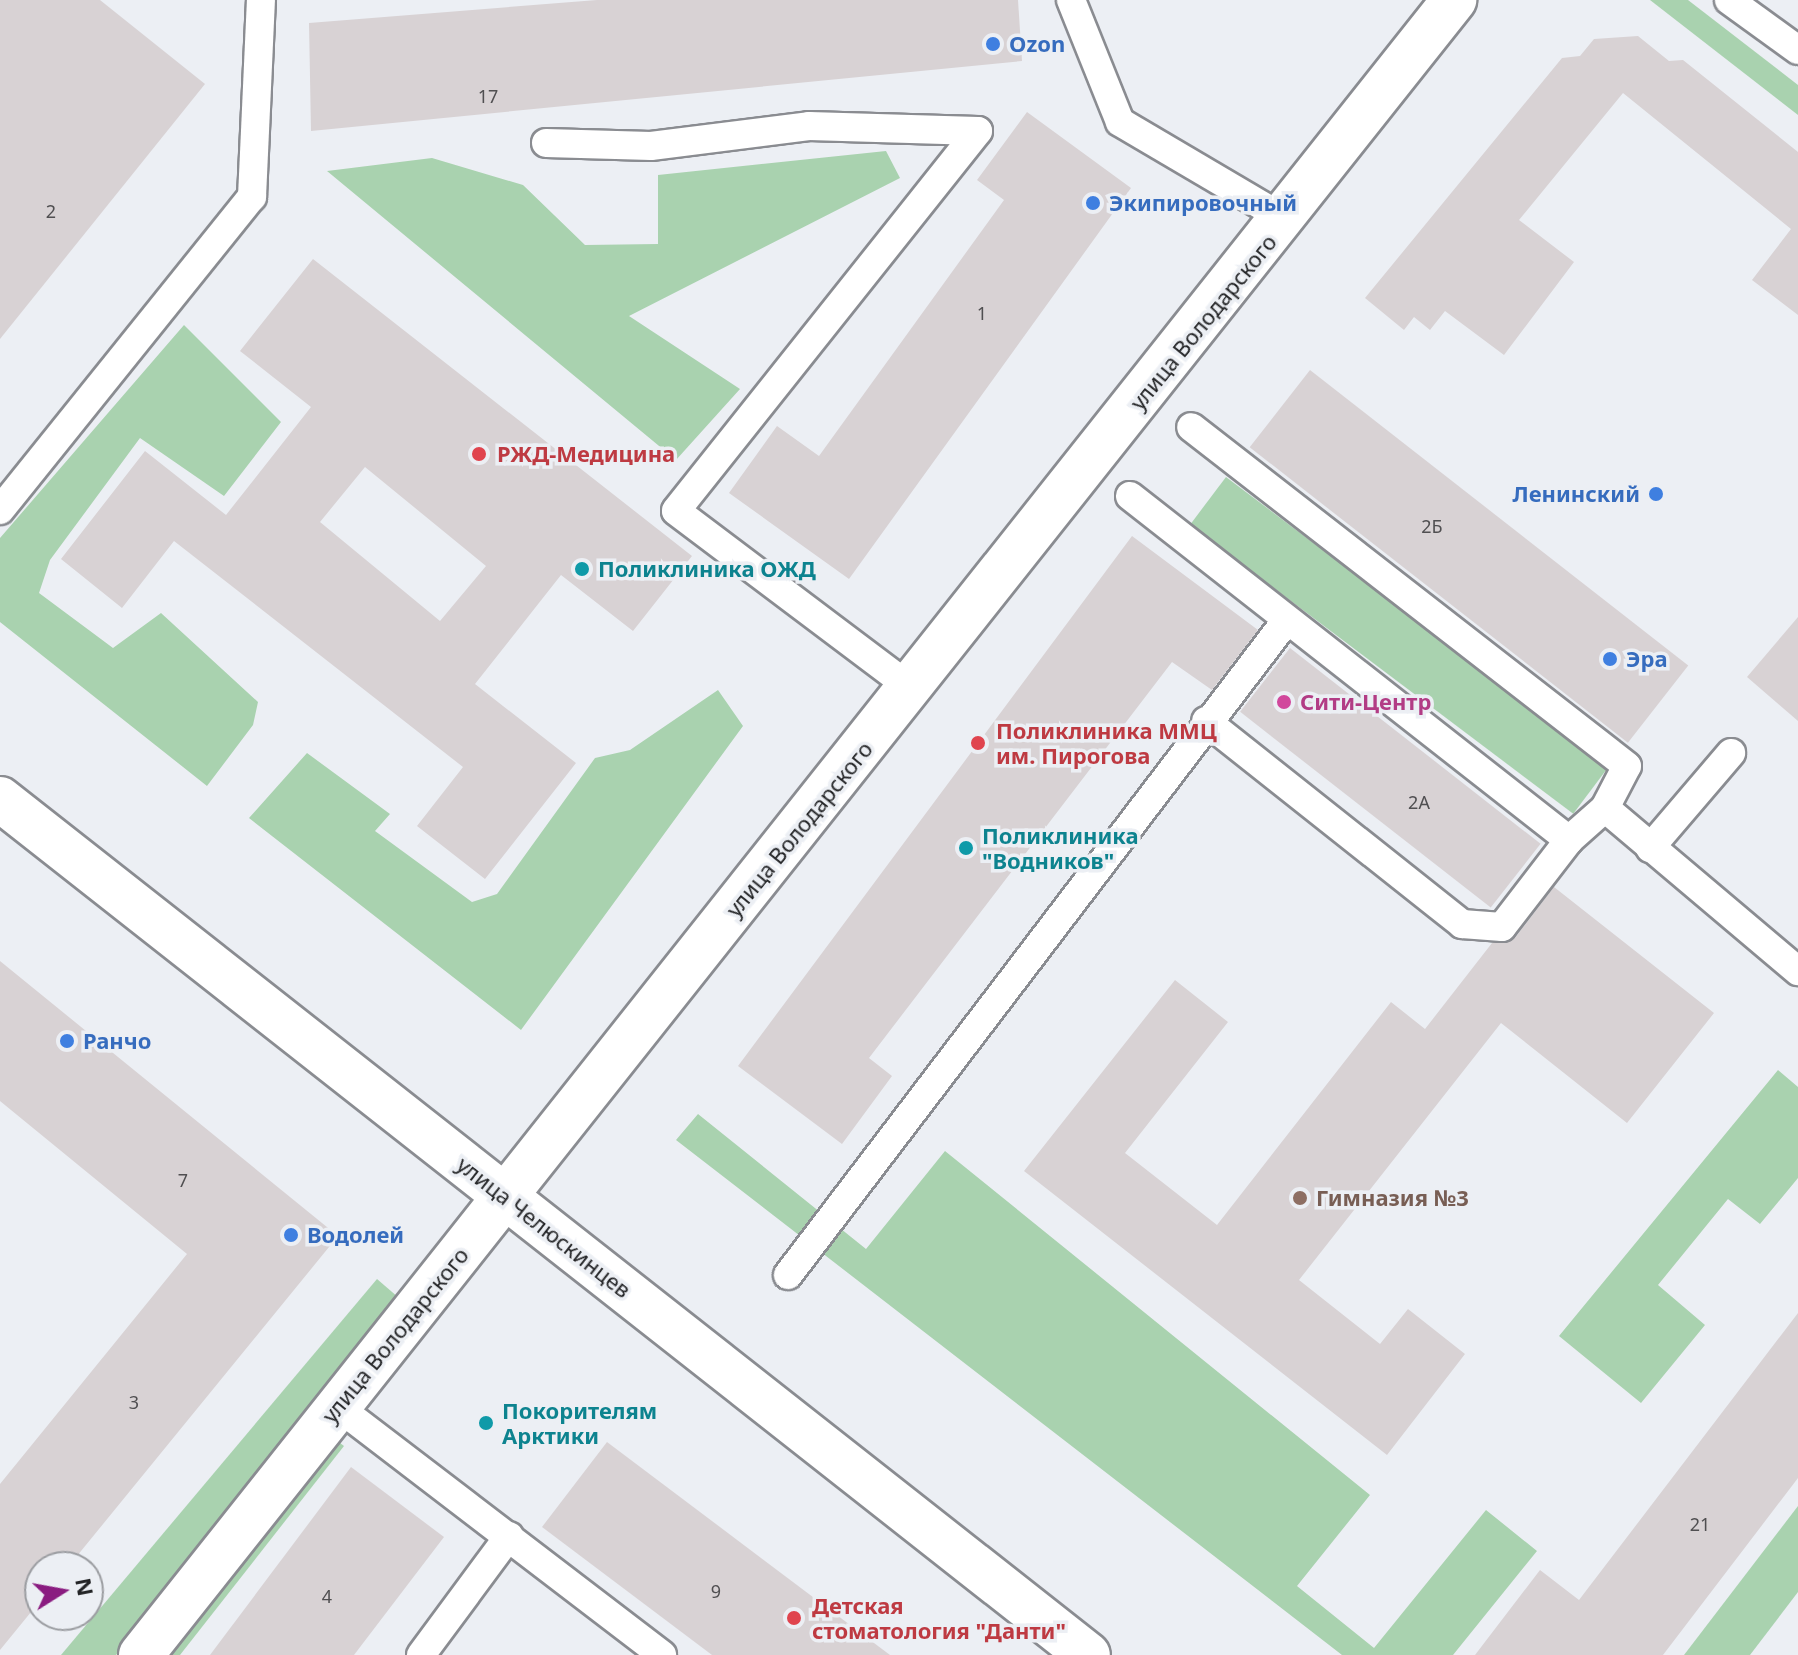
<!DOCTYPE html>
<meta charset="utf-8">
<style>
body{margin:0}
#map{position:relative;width:1798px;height:1655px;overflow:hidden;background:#eceff4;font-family:"Noto Sans",sans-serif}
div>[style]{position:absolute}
.green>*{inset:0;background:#a9d2af;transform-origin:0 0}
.building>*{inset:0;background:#d8d2d4;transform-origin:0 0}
.roads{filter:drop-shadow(2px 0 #8a8c91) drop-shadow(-2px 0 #8a8c91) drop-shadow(0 2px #8a8c91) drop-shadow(0 -2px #8a8c91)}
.service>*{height:28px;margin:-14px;padding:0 14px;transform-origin:14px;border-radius:14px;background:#fff}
.minor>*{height:44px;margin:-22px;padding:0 22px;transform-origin:22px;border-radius:22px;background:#fff}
.primary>*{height:44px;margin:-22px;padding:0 22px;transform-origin:22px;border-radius:22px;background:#fff}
.dots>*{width:22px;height:22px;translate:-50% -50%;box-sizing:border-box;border:4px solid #eceff4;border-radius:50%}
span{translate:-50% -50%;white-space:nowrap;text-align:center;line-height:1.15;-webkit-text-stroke:7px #eceff4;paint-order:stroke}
.number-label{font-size:18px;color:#504f51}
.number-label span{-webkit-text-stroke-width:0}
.shop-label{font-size:22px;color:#366cbe;font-weight:700}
.left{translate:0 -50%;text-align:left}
.right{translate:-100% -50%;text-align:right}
.street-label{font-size:22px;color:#222325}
.health-label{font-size:22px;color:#be3a42;font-weight:700}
.culture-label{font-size:22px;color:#0d838f;font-weight:700}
.hotel-label{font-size:22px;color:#b23c85;font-weight:700}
.education-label{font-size:22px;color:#785e54;font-weight:700}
.north{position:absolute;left:24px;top:1551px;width:80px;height:80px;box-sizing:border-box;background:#eceff4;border:2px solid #9b9da1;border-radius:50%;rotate:79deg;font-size:22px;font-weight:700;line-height:32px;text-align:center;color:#222325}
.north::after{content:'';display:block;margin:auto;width:28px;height:36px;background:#8a1c80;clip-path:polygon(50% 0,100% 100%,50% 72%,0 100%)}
</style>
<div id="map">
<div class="green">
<i style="clip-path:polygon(1650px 0,1688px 0,1798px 85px,1798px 115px)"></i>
<i style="clip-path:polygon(886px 151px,900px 178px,629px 316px,740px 389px,676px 460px,327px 171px,432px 158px,523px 185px,585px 245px,658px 244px,658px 175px)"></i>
<i style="clip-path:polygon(184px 325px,281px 422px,224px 496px,140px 438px,50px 560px,39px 593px,113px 648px,161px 613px,258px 702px,253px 725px,207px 786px,0 622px,0 538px)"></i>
<i style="left:1226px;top:477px;width:480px;height:60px;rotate:37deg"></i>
<i style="clip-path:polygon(718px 690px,743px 726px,521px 1030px,249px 818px,307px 753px,390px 814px,375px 831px,472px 902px,497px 894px,595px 758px,630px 750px)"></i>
<i style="clip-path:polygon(1778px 1070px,1798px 1087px,1798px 1178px,1760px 1224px,1728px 1199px,1658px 1285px,1705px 1325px,1641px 1403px,1559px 1336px)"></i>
<i style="clip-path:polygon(698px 1114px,866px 1249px,945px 1151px,1370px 1495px,1297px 1586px,1374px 1648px,1486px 1510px,1537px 1551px,1453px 1655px,1342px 1655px,676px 1140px)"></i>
<i style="clip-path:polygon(377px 1279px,406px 1304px,116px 1655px,61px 1655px)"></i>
<i style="clip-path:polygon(332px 1437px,344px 1446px,180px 1655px,154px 1655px)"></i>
<i style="clip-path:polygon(1798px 1506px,1798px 1592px,1750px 1655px,1684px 1655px)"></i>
</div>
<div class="building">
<i style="clip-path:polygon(0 0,100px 0,205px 84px,0 339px)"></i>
<i style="clip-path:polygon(597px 0,1018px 0,1022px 61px,311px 131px,309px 23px)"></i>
<i style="clip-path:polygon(1638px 36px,1669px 61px,1683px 60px,1798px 152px,1798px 315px,1752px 280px,1791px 229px,1623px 93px,1519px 220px,1574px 262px,1504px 355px,1445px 311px,1430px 330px,1414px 317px,1404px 330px,1365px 298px,1562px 58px,1580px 56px,1594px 39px)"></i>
<i style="clip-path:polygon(1027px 112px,1131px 188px,849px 579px,729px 493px,777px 426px,819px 456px,1004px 200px,977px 180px)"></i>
<i style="clip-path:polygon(evenodd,313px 259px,692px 556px,633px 631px,561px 575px,475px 684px,576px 763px,485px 879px,417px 826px,463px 767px,174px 541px,122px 608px,61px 559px,145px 451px,226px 515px,311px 407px,240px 351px,313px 259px,365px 467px,486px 566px,440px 621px,320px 522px,365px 467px)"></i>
<i style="left:1310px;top:370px;width:480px;height:98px;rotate:38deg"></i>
<i style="clip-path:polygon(1132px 536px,1258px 630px,1212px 690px,1172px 662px,869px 1058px,892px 1076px,842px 1144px,738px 1066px)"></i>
<i style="clip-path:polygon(1798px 617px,1798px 721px,1747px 677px)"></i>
<i style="left:1290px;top:648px;width:318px;height:81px;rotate:38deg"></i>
<i style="clip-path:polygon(1554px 887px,1714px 1013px,1627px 1123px,1501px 1023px,1299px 1280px,1380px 1344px,1408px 1309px,1465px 1354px,1387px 1455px,1024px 1171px,1175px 980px,1228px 1022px,1125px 1153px,1217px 1225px,1391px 1002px,1425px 1029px,1492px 943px,1515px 938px)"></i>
<i style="clip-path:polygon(0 961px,338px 1236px,68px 1567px,40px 1567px,40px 1601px,0 1650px,0 1484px,187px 1254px,0 1101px)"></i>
<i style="clip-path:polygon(1798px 1313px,1798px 1478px,1663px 1655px,1475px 1655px,1540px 1570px,1579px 1600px)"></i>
<i style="clip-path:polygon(607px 1442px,890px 1655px,712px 1655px,542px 1527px)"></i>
<i style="clip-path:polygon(351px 1467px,444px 1537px,354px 1655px,210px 1655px)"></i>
</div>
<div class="roads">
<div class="service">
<i style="left:1071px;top:0;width:131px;rotate:68.1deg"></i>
<i style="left:1120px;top:122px;width:191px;rotate:30.5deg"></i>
<i style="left:1729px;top:0;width:85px;rotate:35.9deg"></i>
<i style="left:546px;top:143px;width:105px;rotate:1.6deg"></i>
<i style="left:651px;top:146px;width:159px;rotate:-7.2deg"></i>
<i style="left:809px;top:126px;width:169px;rotate:1.7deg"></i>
<i style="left:978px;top:131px;width:485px;rotate:128.5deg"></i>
<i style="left:676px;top:511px;width:294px;rotate:37deg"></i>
<i style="left:1130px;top:496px;width:558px;rotate:38.08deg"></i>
<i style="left:1569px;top:840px;width:48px;rotate:-41.6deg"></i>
<i style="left:1605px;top:808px;width:47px;rotate:-62.4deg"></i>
<i style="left:1627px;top:766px;width:552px;rotate:-142.13deg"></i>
<i style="left:0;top:510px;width:402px;rotate:-51.2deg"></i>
<i style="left:252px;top:197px;width:197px;rotate:-87.4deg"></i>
<i style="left:1206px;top:721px;width:327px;rotate:38.4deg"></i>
<i style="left:1462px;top:924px;width:40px;rotate:4.3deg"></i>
<i style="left:1502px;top:927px;width:110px;rotate:-52.4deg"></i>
<i style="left:1605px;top:808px;width:253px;rotate:40.2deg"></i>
<i style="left:1650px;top:848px;width:125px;rotate:-49.5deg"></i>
<i style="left:788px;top:1275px;width:822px;rotate:-52.71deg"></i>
<i style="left:338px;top:1407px;width:408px;rotate:37.4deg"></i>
<i style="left:421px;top:1655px;width:148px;rotate:-53.5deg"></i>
</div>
<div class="minor">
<i style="left:141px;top:1655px;width:2113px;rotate:-51.57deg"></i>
</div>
<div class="primary">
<i style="left:0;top:799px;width:1384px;rotate:38.19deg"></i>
</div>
</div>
<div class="dots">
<i style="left:993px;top:44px;background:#3f7fe0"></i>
<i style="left:1093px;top:203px;background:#3f7fe0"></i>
<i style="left:479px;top:454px;background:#e0444e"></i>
<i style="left:1656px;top:494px;background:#3f7fe0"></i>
<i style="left:582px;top:569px;background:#0f9aa8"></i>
<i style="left:1610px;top:659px;background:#3f7fe0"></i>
<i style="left:1284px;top:702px;background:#d1479c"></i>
<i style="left:978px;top:743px;background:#e0444e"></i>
<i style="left:966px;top:848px;background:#0f9aa8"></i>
<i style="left:67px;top:1041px;background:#3f7fe0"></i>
<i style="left:1300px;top:1198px;background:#8d6e63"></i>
<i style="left:291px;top:1235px;background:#3f7fe0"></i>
<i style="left:486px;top:1423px;background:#0f9aa8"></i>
<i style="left:794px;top:1618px;background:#e0444e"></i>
</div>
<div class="number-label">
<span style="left:488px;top:96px">17</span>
<span style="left:51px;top:211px">2</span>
<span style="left:982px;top:313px">1</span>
<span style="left:1432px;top:526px">2Б</span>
<span style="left:1419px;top:802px">2А</span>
<span style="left:183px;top:1180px">7</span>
<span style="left:134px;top:1402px">3</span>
<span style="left:1700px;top:1524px">21</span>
<span style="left:716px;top:1591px">9</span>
<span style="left:327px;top:1596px">4</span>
</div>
<div class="shop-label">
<span class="left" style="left:1009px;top:44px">Ozon</span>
<span class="left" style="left:1109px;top:203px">Экипировочный</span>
<span class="right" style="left:1640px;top:494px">Ленинский</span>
<span class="left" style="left:1626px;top:659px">Эра</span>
<span class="left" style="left:83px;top:1041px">Ранчо</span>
<span class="left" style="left:307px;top:1235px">Водолей</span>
</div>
<div class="street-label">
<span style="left:1203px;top:322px;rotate:-51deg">улица Володарского</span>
<span style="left:799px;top:829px;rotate:-51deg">улица Володарского</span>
<span style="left:544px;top:1227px;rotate:38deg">улица Челюскинцев</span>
<span style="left:395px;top:1335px;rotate:-51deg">улица Володарского</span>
</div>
<div class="health-label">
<span class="left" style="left:497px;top:454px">РЖД-Медицина</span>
<span class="left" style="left:996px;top:743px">Поликлиника ММЦ<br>им. Пирогова</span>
<span class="left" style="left:812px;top:1618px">Детская<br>стоматология "Данти"</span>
</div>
<div class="culture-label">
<span class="left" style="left:598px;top:569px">Поликлиника ОЖД</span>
<span class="left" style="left:982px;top:848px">Поликлиника<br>"Водников"</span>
<span class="left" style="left:502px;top:1423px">Покорителям<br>Арктики</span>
</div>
<div class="hotel-label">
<span class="left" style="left:1300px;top:702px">Сити-Центр</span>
</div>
<div class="education-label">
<span class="left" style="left:1316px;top:1198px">Гимназия №3</span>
</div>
<div class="north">N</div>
</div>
